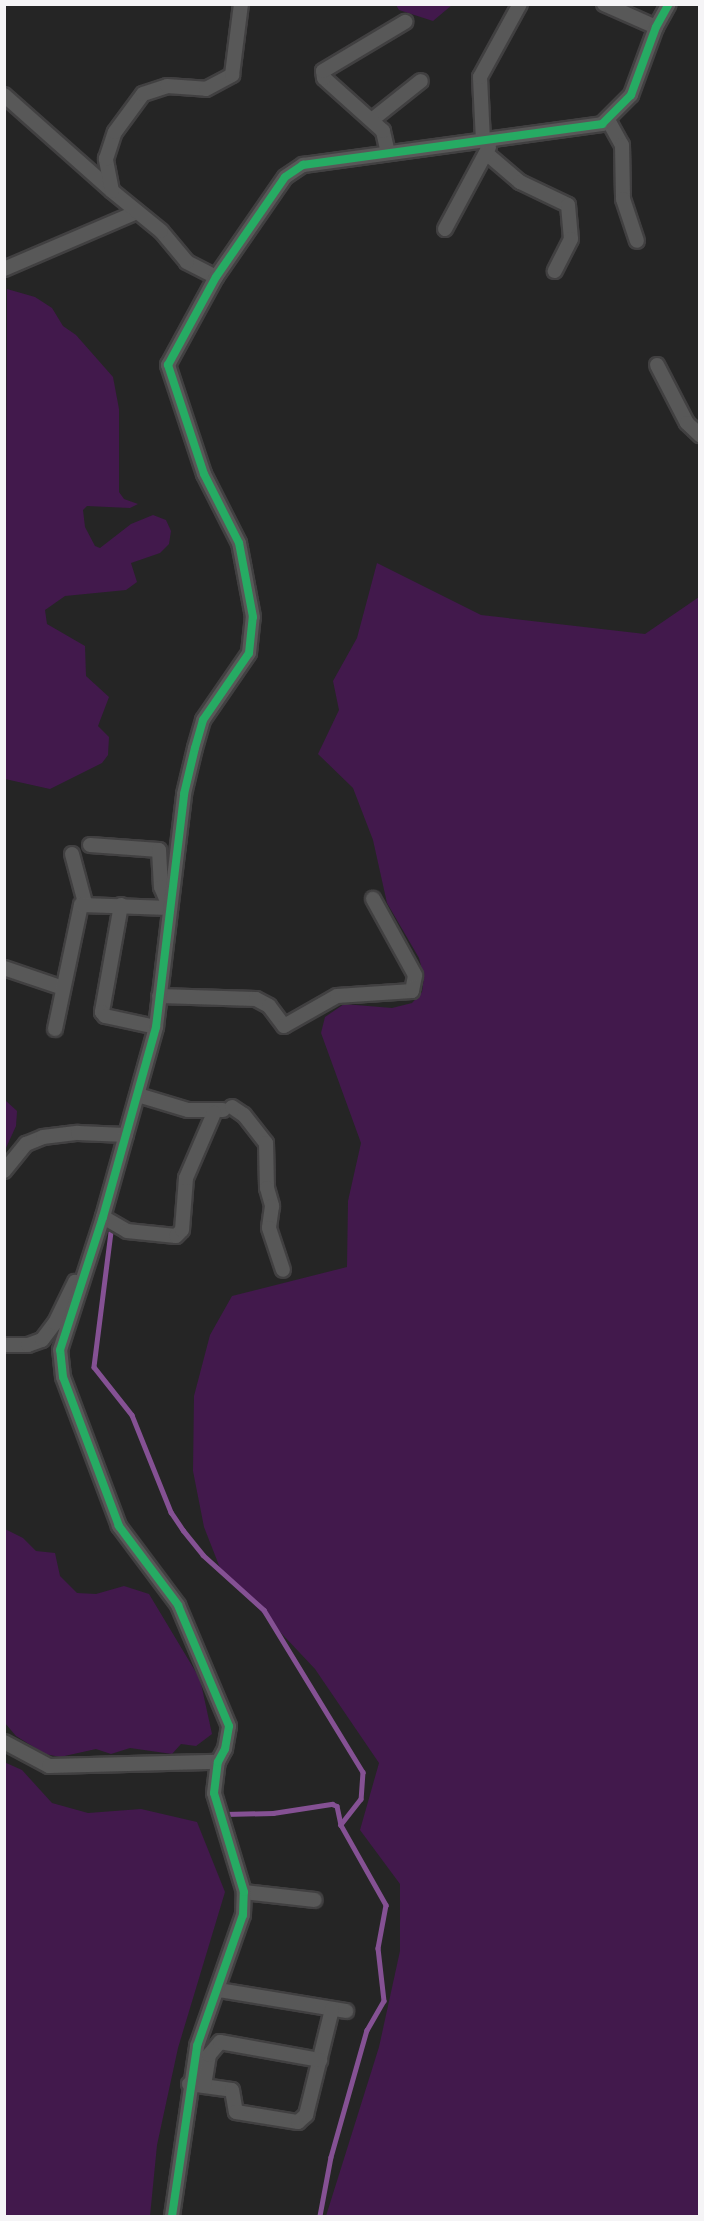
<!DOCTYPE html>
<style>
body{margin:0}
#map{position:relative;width:704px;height:2221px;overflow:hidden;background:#252525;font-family:Arial,sans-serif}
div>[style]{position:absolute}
.green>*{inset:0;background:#42194c}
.stream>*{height:4.5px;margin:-2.25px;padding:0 2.25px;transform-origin:2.25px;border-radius:2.25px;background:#855194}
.roads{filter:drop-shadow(2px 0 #414041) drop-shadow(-2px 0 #414041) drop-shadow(0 2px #414041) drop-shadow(0 -2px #414041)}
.minor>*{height:14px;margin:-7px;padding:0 7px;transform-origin:7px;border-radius:7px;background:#585858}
.cycleway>*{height:8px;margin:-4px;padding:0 4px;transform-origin:4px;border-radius:4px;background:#26ab63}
span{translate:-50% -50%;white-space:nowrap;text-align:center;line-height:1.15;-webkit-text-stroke:4.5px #1c1b1d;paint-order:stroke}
.frame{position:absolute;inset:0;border:6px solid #f5f4f6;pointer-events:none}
</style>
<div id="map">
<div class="green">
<i style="clip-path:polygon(396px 5px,452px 5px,433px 21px,399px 10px)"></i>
<i style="clip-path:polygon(7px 289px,35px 297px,52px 308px,63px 326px,76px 335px,113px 377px,119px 409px,119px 492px,124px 499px,138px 504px,130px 508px,87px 506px,83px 510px,85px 527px,95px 546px,100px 548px,131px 524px,153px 515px,166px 520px,171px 531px,169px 544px,160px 553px,131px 563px,137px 582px,126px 590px,65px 596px,45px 610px,47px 624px,85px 646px,86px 676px,109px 697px,98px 726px,109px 737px,108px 755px,102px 763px,50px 789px,5px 779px)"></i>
<i style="clip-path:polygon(377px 563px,481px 615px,645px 634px,699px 597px,699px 2216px,326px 2216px,379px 2047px,400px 1951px,400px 1884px,360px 1830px,379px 1763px,315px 1669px,220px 1568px,204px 1527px,193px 1471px,194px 1396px,210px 1335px,232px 1296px,347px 1267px,348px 1201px,361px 1143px,321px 1033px,325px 1017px,344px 1004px,392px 1008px,412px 1003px,422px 992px,424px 977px,419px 958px,387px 903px,373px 840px,353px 788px,318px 754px,339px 710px,333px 681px,357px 638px)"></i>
<i style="clip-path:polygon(5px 1100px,17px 1111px,16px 1126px,5px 1150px)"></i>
<i style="clip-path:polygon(5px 1529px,23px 1538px,36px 1551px,55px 1553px,60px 1576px,77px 1593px,96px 1594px,124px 1586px,149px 1594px,200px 1679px,212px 1734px,196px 1746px,181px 1744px,172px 1754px,130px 1748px,111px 1754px,96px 1749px,60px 1757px,45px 1754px,16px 1736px,5px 1723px)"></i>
<i style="clip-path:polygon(4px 1762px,22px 1770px,52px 1803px,88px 1813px,141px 1809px,197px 1822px,225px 1892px,178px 2048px,157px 2145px,150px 2216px,5px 2216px)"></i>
</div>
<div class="stream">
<i style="left:111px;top:1232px;width:136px;rotate:97.2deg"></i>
<i style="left:94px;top:1367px;width:61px;rotate:51.6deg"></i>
<i style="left:132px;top:1415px;width:105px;rotate:68.1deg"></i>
<i style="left:171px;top:1512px;width:22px;rotate:56deg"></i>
<i style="left:183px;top:1530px;width:32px;rotate:51deg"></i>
<i style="left:203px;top:1555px;width:82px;rotate:42deg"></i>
<i style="left:264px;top:1610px;width:190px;rotate:58.6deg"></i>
<i style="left:363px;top:1772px;width:27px;rotate:94deg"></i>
<i style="left:361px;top:1799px;width:33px;rotate:128deg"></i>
<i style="left:341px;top:1825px;width:92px;rotate:60.6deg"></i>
<i style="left:386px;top:1905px;width:44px;rotate:100.5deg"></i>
<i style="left:378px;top:1948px;width:53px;rotate:83.5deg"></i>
<i style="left:384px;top:2001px;width:34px;rotate:120deg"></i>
<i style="left:367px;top:2030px;width:132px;rotate:105.8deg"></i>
<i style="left:331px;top:2157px;width:60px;rotate:100.6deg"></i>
<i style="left:225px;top:1814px;width:48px;rotate:-1.2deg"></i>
<i style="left:273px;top:1813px;width:60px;rotate:-8.7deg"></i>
<i style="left:332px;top:1804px;width:5px;rotate:22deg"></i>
<i style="left:337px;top:1806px;width:19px;rotate:78deg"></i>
</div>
<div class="roads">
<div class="minor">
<i style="left:604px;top:4px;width:57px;rotate:23.9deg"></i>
<i style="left:4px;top:95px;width:143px;rotate:41.6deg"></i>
<i style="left:373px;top:119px;width:61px;rotate:-38.4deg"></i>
<i style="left:608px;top:120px;width:29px;rotate:61deg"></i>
<i style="left:622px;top:145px;width:54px;rotate:88.9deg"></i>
<i style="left:623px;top:199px;width:44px;rotate:71.6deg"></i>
<i style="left:483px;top:141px;width:64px;rotate:-92.7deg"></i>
<i style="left:480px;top:77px;width:83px;rotate:-61.3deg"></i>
<i style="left:388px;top:153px;width:23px;rotate:-103deg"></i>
<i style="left:383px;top:131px;width:79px;rotate:-138.1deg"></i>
<i style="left:324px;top:78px;width:7px;rotate:-98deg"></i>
<i style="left:323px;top:71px;width:96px;rotate:-30.9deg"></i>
<i style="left:486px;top:153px;width:45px;rotate:40.5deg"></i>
<i style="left:520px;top:182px;width:53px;rotate:25.6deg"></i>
<i style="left:568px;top:205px;width:34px;rotate:85deg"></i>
<i style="left:571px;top:239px;width:36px;rotate:117deg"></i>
<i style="left:445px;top:229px;width:93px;rotate:-61.8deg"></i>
<i style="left:4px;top:269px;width:145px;rotate:-23.2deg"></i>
<i style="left:216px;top:277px;width:33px;rotate:-153deg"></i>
<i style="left:187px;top:262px;width:40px;rotate:-130deg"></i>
<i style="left:161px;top:231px;width:63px;rotate:-140.8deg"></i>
<i style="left:112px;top:191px;width:33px;rotate:-101deg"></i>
<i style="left:106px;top:159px;width:28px;rotate:-72deg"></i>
<i style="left:115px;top:132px;width:47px;rotate:-53.6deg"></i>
<i style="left:143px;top:94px;width:25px;rotate:-18deg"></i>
<i style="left:167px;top:86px;width:39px;rotate:4deg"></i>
<i style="left:206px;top:89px;width:30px;rotate:-28deg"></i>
<i style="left:232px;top:75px;width:72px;rotate:-82.8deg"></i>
<i style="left:657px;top:365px;width:65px;rotate:62.7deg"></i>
<i style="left:687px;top:423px;width:18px;rotate:43deg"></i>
<i style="left:90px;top:845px;width:69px;rotate:4.1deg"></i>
<i style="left:159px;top:850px;width:37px;rotate:87deg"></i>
<i style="left:161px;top:887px;width:23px;rotate:67deg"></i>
<i style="left:72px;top:854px;width:51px;rotate:75.1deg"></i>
<i style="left:121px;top:905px;width:109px;rotate:100.1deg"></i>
<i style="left:102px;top:1012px;width:5px;rotate:53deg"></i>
<i style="left:105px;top:1016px;width:52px;rotate:12.2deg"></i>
<i style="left:4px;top:968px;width:62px;rotate:18.7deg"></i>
<i style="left:159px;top:996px;width:97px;rotate:1.8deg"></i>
<i style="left:256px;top:999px;width:15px;rotate:28deg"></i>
<i style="left:269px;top:1006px;width:25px;rotate:53deg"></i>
<i style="left:284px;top:1026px;width:61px;rotate:-29.5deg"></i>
<i style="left:337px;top:996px;width:75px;rotate:-3.8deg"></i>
<i style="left:412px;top:991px;width:16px;rotate:-79deg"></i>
<i style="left:415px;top:975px;width:87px;rotate:-118.9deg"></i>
<i style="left:55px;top:1029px;width:127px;rotate:-78.2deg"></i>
<i style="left:81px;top:905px;width:89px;rotate:1.9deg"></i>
<i style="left:138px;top:1095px;width:52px;rotate:16.7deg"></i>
<i style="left:188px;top:1110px;width:35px"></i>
<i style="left:232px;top:1107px;width:14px;rotate:34deg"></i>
<i style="left:244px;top:1115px;width:36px;rotate:52deg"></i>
<i style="left:266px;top:1143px;width:45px;rotate:88.7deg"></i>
<i style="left:267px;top:1188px;width:19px;rotate:74deg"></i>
<i style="left:272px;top:1206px;width:22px;rotate:98deg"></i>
<i style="left:269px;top:1228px;width:44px;rotate:71.6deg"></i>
<i style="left:4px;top:1171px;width:35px;rotate:-51deg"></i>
<i style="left:26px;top:1144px;width:18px;rotate:-22deg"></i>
<i style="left:43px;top:1137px;width:35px;rotate:-7deg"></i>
<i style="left:78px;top:1133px;width:48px;rotate:2.4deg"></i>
<i style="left:103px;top:1217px;width:28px;rotate:30deg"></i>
<i style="left:127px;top:1231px;width:49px;rotate:5.8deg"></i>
<i style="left:176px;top:1236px;width:8px;rotate:-45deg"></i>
<i style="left:182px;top:1230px;width:52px;rotate:-85.6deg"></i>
<i style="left:186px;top:1178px;width:71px;rotate:-66.7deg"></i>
<i style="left:4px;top:1345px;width:24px"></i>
<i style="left:28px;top:1345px;width:15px;rotate:-20deg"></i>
<i style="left:42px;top:1340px;width:21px;rotate:-53deg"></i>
<i style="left:55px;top:1323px;width:46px;rotate:-64deg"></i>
<i style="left:4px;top:1742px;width:51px;rotate:28.1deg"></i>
<i style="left:49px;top:1766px;width:169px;rotate:-1.4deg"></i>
<i style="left:244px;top:1892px;width:71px;rotate:6.4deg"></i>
<i style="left:219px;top:1990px;width:129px;rotate:9.4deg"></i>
<i style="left:189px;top:2084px;width:43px;rotate:7.9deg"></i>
<i style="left:232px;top:2090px;width:22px;rotate:80deg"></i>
<i style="left:236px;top:2112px;width:63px;rotate:9.2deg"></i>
<i style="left:298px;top:2122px;width:11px;rotate:-41deg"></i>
<i style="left:306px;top:2115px;width:109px;rotate:-76.2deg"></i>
<i style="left:204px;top:2086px;width:31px;rotate:-81deg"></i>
<i style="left:209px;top:2055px;width:17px;rotate:-50deg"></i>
<i style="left:220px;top:2042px;width:102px;rotate:10.2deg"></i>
<i style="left:172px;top:2216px;width:172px;rotate:-81.6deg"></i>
<i style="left:197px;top:2046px;width:139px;rotate:-70.7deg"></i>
<i style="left:243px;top:1915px;width:23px;rotate:-88deg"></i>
<i style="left:244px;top:1892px;width:103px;rotate:-106.9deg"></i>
<i style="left:214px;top:1793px;width:31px;rotate:-83deg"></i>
<i style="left:218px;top:1762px;width:15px;rotate:-62deg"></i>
<i style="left:225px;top:1749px;width:23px;rotate:-80deg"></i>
<i style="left:229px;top:1726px;width:131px;rotate:-112.9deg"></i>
<i style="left:178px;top:1605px;width:99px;rotate:-126.8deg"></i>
<i style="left:119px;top:1526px;width:159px;rotate:-110.6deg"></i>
<i style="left:63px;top:1377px;width:27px;rotate:-96deg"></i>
<i style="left:60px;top:1350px;width:140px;rotate:-72.1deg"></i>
<i style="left:103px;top:1217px;width:197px;rotate:-74.4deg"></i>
<i style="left:156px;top:1027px;width:235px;rotate:-83.1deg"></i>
<i style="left:184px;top:794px;width:47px;rotate:-76.6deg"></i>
<i style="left:195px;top:748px;width:29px;rotate:-74deg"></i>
<i style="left:203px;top:720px;width:81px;rotate:-55.5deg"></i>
<i style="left:249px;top:653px;width:36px;rotate:-84deg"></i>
<i style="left:253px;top:617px;width:75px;rotate:-100.7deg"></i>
<i style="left:239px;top:543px;width:77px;rotate:-116.9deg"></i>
<i style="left:204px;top:474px;width:115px;rotate:-108.3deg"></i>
<i style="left:168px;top:365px;width:100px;rotate:-61.4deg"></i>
<i style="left:216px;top:277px;width:121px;rotate:-55.4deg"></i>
<i style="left:285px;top:177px;width:22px;rotate:-34deg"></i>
<i style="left:303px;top:165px;width:302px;rotate:-7.8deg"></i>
<i style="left:602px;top:124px;width:41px;rotate:-45deg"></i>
<i style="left:631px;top:95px;width:72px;rotate:-69.8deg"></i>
<i style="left:656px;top:27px;width:26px;rotate:-61deg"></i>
</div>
</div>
<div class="cycleway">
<i style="left:172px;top:2216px;width:172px;rotate:-81.6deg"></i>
<i style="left:197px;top:2046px;width:139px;rotate:-70.7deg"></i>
<i style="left:243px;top:1915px;width:23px;rotate:-88deg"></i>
<i style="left:244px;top:1892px;width:103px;rotate:-106.9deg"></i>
<i style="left:214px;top:1793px;width:31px;rotate:-83deg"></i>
<i style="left:218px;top:1762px;width:15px;rotate:-62deg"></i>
<i style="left:225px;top:1749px;width:23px;rotate:-80deg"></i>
<i style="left:229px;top:1726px;width:131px;rotate:-112.9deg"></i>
<i style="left:178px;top:1605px;width:99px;rotate:-126.8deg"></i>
<i style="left:119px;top:1526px;width:159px;rotate:-110.6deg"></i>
<i style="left:63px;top:1377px;width:27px;rotate:-96deg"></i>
<i style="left:60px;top:1350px;width:140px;rotate:-72.1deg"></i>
<i style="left:103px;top:1217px;width:197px;rotate:-74.4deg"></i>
<i style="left:156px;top:1027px;width:235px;rotate:-83.1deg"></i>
<i style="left:184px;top:794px;width:47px;rotate:-76.6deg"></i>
<i style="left:195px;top:748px;width:29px;rotate:-74deg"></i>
<i style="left:203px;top:720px;width:81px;rotate:-55.5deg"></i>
<i style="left:249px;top:653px;width:36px;rotate:-84deg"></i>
<i style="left:253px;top:617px;width:75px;rotate:-100.7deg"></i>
<i style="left:239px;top:543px;width:77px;rotate:-116.9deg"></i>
<i style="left:204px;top:474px;width:115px;rotate:-108.3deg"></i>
<i style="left:168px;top:365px;width:100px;rotate:-61.4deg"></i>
<i style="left:216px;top:277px;width:121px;rotate:-55.4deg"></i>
<i style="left:285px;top:177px;width:22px;rotate:-34deg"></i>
<i style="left:303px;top:165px;width:302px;rotate:-7.8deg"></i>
<i style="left:602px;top:124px;width:41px;rotate:-45deg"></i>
<i style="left:631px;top:95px;width:72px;rotate:-69.8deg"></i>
<i style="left:656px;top:27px;width:26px;rotate:-61deg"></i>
</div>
<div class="frame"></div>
</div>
